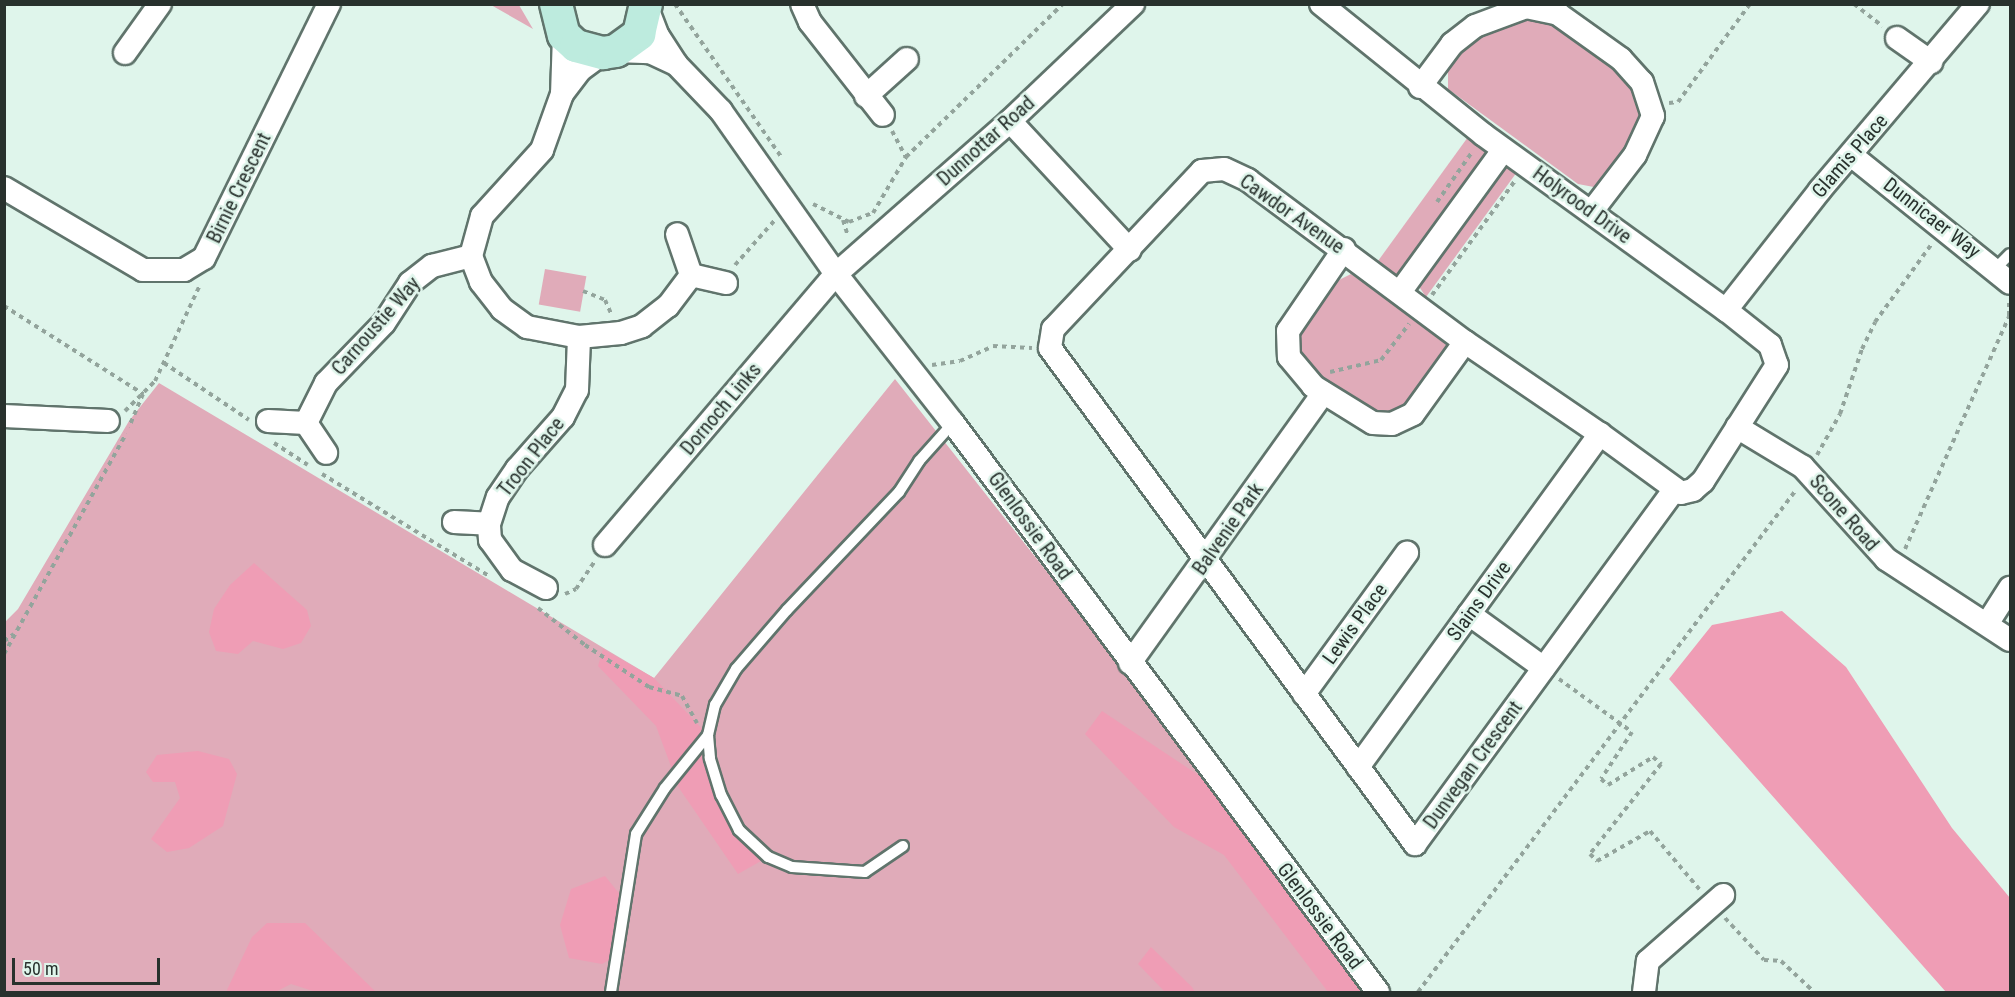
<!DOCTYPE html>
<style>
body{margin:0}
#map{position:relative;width:2015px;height:997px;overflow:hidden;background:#dff5eb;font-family:"Roboto Condensed",sans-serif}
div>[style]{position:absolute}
.green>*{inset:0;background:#e0abb9;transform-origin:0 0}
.forest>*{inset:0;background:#ef9db5}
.path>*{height:4px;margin-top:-2px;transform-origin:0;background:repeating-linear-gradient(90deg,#93a49c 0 4.5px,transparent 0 9px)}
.roads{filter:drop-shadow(2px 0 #60746c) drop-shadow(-2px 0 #60746c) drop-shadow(0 2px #60746c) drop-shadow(0 -2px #60746c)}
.lane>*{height:10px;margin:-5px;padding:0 5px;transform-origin:5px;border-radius:5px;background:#fff}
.street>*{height:22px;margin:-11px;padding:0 11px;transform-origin:11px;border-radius:11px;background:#fff}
.secondary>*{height:32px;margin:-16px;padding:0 16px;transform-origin:16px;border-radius:16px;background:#bdebde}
span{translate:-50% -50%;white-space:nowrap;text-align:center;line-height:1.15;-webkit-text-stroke:5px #dff5eb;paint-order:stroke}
.street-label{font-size:20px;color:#28312d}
.frame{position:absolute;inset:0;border:6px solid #28312d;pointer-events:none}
.scale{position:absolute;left:12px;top:958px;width:148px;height:27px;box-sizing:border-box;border:3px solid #28312d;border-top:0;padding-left:8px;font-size:18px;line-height:21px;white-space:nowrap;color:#28312d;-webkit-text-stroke:4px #dff5eb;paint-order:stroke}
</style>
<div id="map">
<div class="green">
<i style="clip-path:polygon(491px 5px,519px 5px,533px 29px)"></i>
<i style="clip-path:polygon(1530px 16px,1551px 19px,1630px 80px,1642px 102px,1643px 121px,1635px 141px,1599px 188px,1578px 184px,1448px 89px,1448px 67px,1471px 41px,1498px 24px)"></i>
<i style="clip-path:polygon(1468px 137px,1487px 151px,1485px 163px,1402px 275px,1395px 274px,1378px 261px)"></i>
<i style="clip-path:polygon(1510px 167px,1517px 172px,1426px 297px,1418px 285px,1501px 169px)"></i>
<i style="left:545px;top:269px;width:42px;height:36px;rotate:10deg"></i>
<i style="clip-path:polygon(1351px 274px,1444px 337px,1447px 349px,1406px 407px,1379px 419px,1326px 386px,1297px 354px,1296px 338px,1333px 283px)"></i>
<i style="clip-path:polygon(895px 379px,1378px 992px,5px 992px,5px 622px,18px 609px,129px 421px,159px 383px,654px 678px)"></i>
</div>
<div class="forest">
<i style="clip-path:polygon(254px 563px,307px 610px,311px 626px,301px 643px,283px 649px,253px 641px,238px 654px,216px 651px,209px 632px,214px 609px,230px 585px)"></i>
<i style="clip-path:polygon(1782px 611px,1846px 667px,1952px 828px,2010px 898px,2010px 992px,1946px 992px,1669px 679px,1712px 625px)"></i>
<i style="clip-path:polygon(603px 649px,654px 678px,708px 735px,710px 758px,739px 830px,768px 857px,738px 874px,679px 788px,656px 726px,598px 666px)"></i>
<i style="clip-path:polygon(1102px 711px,1227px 794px,1378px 992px,1328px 992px,1224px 855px,1174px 827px,1085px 734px)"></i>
<i style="clip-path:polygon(198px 751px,229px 759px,237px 774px,223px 826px,189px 848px,167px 852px,151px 839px,180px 798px,175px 782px,153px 782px,146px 772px,157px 755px)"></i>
<i style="clip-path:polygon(605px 876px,627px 903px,626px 950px,602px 964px,569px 958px,560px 925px,571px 889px)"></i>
<i style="clip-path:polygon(267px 923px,305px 923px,376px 992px,316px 992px,291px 984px,275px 992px,226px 992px,252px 937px)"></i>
<i style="clip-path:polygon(1151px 947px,1192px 987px,1195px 992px,1165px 992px,1138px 964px)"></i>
</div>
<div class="path">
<i style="left:675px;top:4px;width:188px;rotate:55.2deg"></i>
<i style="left:1854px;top:4px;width:36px;rotate:38deg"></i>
<i style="left:1669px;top:103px;width:9px;rotate:-6deg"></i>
<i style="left:1678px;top:102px;width:122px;rotate:-53.7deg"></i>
<i style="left:892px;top:131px;width:30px;rotate:62deg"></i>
<i style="left:1437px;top:202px;width:61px;rotate:-55deg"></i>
<i style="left:813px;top:204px;width:40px;rotate:26.6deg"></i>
<i style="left:849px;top:222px;width:26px;rotate:-21deg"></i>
<i style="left:873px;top:213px;width:65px;rotate:-59.5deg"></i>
<i style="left:906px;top:157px;width:219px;rotate:-44.3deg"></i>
<i style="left:843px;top:220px;width:17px;rotate:73deg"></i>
<i style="left:735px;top:265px;width:59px;rotate:-48.4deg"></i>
<i style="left:583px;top:291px;width:24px;rotate:22deg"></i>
<i style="left:605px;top:300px;width:17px;rotate:66deg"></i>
<i style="left:1432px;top:295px;width:140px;rotate:-54deg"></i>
<i style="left:4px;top:306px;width:165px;rotate:32.3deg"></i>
<i style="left:143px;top:394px;width:36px;rotate:113deg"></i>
<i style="left:164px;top:363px;width:102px;rotate:33.8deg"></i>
<i style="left:932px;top:365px;width:28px;rotate:-8deg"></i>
<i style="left:960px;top:361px;width:36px;rotate:-24deg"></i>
<i style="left:993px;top:346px;width:39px;rotate:3deg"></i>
<i style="left:1330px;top:372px;width:52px;rotate:-13.2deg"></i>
<i style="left:1381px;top:360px;width:46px;rotate:-52.1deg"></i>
<i style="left:125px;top:411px;width:42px;rotate:-45deg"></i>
<i style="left:155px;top:381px;width:106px;rotate:-64.9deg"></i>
<i style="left:274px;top:443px;width:40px;rotate:32.9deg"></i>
<i style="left:1817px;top:455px;width:47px;rotate:-60.7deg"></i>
<i style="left:1840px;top:414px;width:69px;rotate:-71.3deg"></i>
<i style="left:1862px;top:349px;width:30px;rotate:-64deg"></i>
<i style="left:1875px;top:322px;width:95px;rotate:-54deg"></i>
<i style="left:322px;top:474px;width:196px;rotate:31.4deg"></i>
<i style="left:1905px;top:549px;width:255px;rotate:-65.9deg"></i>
<i style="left:2009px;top:316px;width:13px;rotate:-90deg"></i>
<i style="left:565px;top:594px;width:12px;rotate:-24deg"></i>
<i style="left:576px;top:589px;width:34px;rotate:-56deg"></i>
<i style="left:538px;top:608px;width:60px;rotate:38.2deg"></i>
<i style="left:585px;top:645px;width:77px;rotate:33.3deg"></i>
<i style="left:649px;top:687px;width:34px;rotate:15deg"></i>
<i style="left:682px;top:696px;width:31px;rotate:61deg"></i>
<i style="left:4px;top:641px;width:12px;rotate:-35deg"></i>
<i style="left:4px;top:654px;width:252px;rotate:-61deg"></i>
<i style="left:1559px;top:679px;width:90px;rotate:36deg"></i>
<i style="left:1632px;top:732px;width:56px;rotate:123.4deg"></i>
<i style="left:1601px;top:779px;width:9px;rotate:41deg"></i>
<i style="left:1608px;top:785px;width:53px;rotate:-31.9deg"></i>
<i style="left:1653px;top:757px;width:11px;rotate:41deg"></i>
<i style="left:1661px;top:764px;width:115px;rotate:128.3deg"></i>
<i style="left:1590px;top:854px;width:10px;rotate:45deg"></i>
<i style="left:1597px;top:861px;width:61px;rotate:-29.5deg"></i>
<i style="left:1650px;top:831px;width:77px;rotate:49.7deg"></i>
<i style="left:1725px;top:918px;width:57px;rotate:47.1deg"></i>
<i style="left:1764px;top:960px;width:17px;rotate:3deg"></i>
<i style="left:1781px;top:961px;width:45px;rotate:43.2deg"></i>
<i style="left:1418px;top:992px;width:628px;rotate:-53.02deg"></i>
</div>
<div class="roads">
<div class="lane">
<i style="left:1995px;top:269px;width:21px;rotate:-45deg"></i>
<i style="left:903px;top:846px;width:46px;rotate:145.6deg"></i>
<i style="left:865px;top:872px;width:73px;rotate:-176.1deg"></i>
<i style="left:792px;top:867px;width:26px;rotate:-157deg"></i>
<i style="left:768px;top:857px;width:40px;rotate:-137deg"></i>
<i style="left:739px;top:830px;width:39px;rotate:-117deg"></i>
<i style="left:721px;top:795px;width:39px;rotate:-107deg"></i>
<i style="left:710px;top:758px;width:23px;rotate:-95deg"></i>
<i style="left:708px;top:735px;width:31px;rotate:-77deg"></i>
<i style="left:715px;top:705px;width:42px;rotate:-59.7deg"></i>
<i style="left:736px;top:669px;width:78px;rotate:-49.2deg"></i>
<i style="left:787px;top:610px;width:163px;rotate:-46.5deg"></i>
<i style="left:899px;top:492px;width:37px;rotate:-57deg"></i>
<i style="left:919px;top:461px;width:51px;rotate:-48.2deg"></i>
<i style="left:611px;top:992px;width:160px;rotate:-81deg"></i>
<i style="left:636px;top:834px;width:54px;rotate:-57.8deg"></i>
<i style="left:665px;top:788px;width:68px;rotate:-50.9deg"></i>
</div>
<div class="street">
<i style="left:802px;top:4px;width:20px;rotate:66deg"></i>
<i style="left:810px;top:22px;width:118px;rotate:51.9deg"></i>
<i style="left:1321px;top:4px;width:209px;rotate:38.8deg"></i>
<i style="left:1484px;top:135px;width:299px;rotate:35.9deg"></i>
<i style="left:1726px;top:310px;width:56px;rotate:38.5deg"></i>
<i style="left:1770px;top:345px;width:21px;rotate:71deg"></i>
<i style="left:1777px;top:365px;width:138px;rotate:122.5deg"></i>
<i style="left:1703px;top:481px;width:13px;rotate:138deg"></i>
<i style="left:1693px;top:490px;width:12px;rotate:166deg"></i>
<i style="left:1681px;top:493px;width:100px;rotate:-143.9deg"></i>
<i style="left:1600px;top:434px;width:163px;rotate:-145.7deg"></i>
<i style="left:1465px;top:342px;width:271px;rotate:-143.3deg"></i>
<i style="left:1248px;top:180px;width:26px;rotate:-155deg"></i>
<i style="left:1224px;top:169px;width:22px;rotate:175deg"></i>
<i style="left:1202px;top:171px;width:217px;rotate:133.3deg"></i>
<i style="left:1053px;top:329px;width:19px;rotate:99deg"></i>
<i style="left:1050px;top:348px;width:616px;rotate:53.65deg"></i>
<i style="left:1415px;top:844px;width:440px;rotate:-53.8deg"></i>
<i style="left:647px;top:8px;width:30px;rotate:69deg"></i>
<i style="left:658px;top:36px;width:33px;rotate:57deg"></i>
<i style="left:676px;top:64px;width:65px;rotate:46.2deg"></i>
<i style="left:721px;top:111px;width:199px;rotate:54.8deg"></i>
<i style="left:836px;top:274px;width:189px;rotate:51.9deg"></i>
<i style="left:953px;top:423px;width:710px;rotate:53.24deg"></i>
<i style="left:564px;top:35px;width:59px;rotate:91.9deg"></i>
<i style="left:562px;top:94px;width:59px;rotate:109.7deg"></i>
<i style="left:542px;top:150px;width:89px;rotate:132.3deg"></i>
<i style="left:482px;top:216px;width:41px;rotate:105.4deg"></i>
<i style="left:471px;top:256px;width:28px;rotate:69deg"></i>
<i style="left:481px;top:282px;width:34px;rotate:52deg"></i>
<i style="left:502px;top:309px;width:31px;rotate:36deg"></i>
<i style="left:527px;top:327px;width:53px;rotate:10.9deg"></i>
<i style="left:579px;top:337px;width:42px;rotate:-5.4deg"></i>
<i style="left:621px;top:333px;width:22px;rotate:-18deg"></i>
<i style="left:642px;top:326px;width:33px;rotate:-38deg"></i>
<i style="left:668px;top:306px;width:39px;rotate:-53deg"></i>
<i style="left:691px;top:275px;width:43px;rotate:-108.9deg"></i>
<i style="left:1897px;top:38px;width:42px;rotate:35.2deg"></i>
<i style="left:616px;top:51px;width:34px;rotate:2deg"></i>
<i style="left:650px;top:52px;width:29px;rotate:25deg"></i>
<i style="left:125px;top:53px;width:60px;rotate:-54.5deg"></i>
<i style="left:1420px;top:87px;width:54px;rotate:-53.3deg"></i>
<i style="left:1452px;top:44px;width:29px;rotate:-38deg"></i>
<i style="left:1475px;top:26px;width:54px;rotate:-20.4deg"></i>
<i style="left:1526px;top:7px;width:33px;rotate:12deg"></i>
<i style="left:1558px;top:14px;width:77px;rotate:35.5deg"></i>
<i style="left:1621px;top:59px;width:31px;rotate:48deg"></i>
<i style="left:1642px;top:82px;width:36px;rotate:72deg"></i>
<i style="left:1653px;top:116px;width:43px;rotate:114.8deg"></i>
<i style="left:1635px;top:155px;width:71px;rotate:127.5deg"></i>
<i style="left:562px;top:94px;width:30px;rotate:-53deg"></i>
<i style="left:580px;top:70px;width:29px;rotate:-36deg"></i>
<i style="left:866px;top:96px;width:55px;rotate:-42.1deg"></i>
<i style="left:1010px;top:121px;width:176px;rotate:47.1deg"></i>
<i style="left:1851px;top:155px;width:204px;rotate:38.8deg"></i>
<i style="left:4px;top:188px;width:161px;rotate:30.5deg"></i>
<i style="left:143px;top:270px;width:41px"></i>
<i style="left:184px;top:270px;width:23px;rotate:-31deg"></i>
<i style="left:204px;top:258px;width:283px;rotate:-63.8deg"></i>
<i style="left:1344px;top:249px;width:99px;rotate:124.3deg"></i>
<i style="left:1288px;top:331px;width:26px;rotate:88deg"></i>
<i style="left:1289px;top:357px;width:38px;rotate:50deg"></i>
<i style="left:1313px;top:386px;width:70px;rotate:31.7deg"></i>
<i style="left:1373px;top:423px;width:19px;rotate:3deg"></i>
<i style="left:1392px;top:424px;width:23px;rotate:-25deg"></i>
<i style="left:1413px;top:414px;width:89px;rotate:-54.2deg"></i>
<i style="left:691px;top:275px;width:36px;rotate:13deg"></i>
<i style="left:1400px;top:292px;width:175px;rotate:-54deg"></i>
<i style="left:1726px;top:310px;width:152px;rotate:-51.9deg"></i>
<i style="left:1820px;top:190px;width:244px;rotate:-49.7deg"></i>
<i style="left:4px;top:416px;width:104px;rotate:2.8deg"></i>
<i style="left:268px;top:421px;width:38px;rotate:3deg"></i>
<i style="left:306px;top:423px;width:45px;rotate:-63.4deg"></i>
<i style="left:326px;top:383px;width:83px;rotate:-46deg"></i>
<i style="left:384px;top:323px;width:48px;rotate:-57deg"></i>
<i style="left:410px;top:283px;width:28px;rotate:-38deg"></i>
<i style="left:432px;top:266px;width:40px;rotate:-14.4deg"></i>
<i style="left:306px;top:423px;width:36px;rotate:56deg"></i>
<i style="left:1737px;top:427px;width:77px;rotate:31.2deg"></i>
<i style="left:1803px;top:467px;width:124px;rotate:47.9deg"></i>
<i style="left:1886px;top:559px;width:148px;rotate:33.2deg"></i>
<i style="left:454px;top:522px;width:35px;rotate:3deg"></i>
<i style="left:605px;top:545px;width:356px;rotate:-49.6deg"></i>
<i style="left:836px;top:274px;width:232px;rotate:-41.3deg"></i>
<i style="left:1010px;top:121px;width:170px;rotate:-43.6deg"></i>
<i style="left:546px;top:588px;width:38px;rotate:-152deg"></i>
<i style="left:512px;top:570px;width:37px;rotate:-126deg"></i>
<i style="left:490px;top:540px;width:16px;rotate:-94deg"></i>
<i style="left:489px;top:524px;width:28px;rotate:-72deg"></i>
<i style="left:498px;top:497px;width:34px;rotate:-56deg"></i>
<i style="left:517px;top:469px;width:69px;rotate:-48.5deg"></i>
<i style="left:563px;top:417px;width:30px;rotate:-63deg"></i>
<i style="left:577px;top:390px;width:53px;rotate:-87.8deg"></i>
<i style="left:1469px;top:614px;width:92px;rotate:35.8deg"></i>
<i style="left:1987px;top:624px;width:43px;rotate:-57.4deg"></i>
<i style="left:1130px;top:663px;width:332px;rotate:-54.4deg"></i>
<i style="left:1304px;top:694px;width:175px;rotate:-53.9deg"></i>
<i style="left:1358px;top:767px;width:412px;rotate:-54deg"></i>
<i style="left:1644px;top:992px;width:31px;rotate:-83deg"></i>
<i style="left:1648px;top:961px;width:100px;rotate:-41.3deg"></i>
</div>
<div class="secondary">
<i style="left:556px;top:4px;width:32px;rotate:76deg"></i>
<i style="left:564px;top:35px;width:16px;rotate:43deg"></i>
<i style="left:576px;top:46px;width:28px;rotate:15deg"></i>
<i style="left:603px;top:53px;width:13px;rotate:-9deg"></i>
<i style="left:616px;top:51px;width:29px;rotate:-36deg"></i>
<i style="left:639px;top:34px;width:31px;rotate:-77deg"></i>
</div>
</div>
<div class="street-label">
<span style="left:986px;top:141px;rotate:-42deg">Dunnottar Road</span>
<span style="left:1850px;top:156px;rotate:-49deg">Glamis Place</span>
<span style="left:239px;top:188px;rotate:-64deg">Birnie Crescent</span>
<span style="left:1582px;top:205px;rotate:36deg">Holyrood Drive</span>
<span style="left:1292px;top:214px;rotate:35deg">Cawdor Avenue</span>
<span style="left:1932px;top:218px;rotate:38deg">Dunnicaer Way</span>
<span style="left:376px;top:326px;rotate:-49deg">Carnoustie Way</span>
<span style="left:721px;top:409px;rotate:-50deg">Dornoch Links</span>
<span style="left:531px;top:457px;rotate:-52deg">Troon Place</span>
<span style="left:1844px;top:513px;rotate:49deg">Scone Road</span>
<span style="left:1030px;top:526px;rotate:54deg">Glenlossie Road</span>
<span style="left:1228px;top:529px;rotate:-55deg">Balvenie Park</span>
<span style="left:1479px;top:601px;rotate:-54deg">Slains Drive</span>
<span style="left:1355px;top:624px;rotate:-54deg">Lewis Place</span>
<span style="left:1473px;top:765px;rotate:-54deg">Dunvegan Crescent</span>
<span style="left:1320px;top:916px;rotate:53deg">Glenlossie Road</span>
</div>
<div class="frame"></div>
<div class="scale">50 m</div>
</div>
